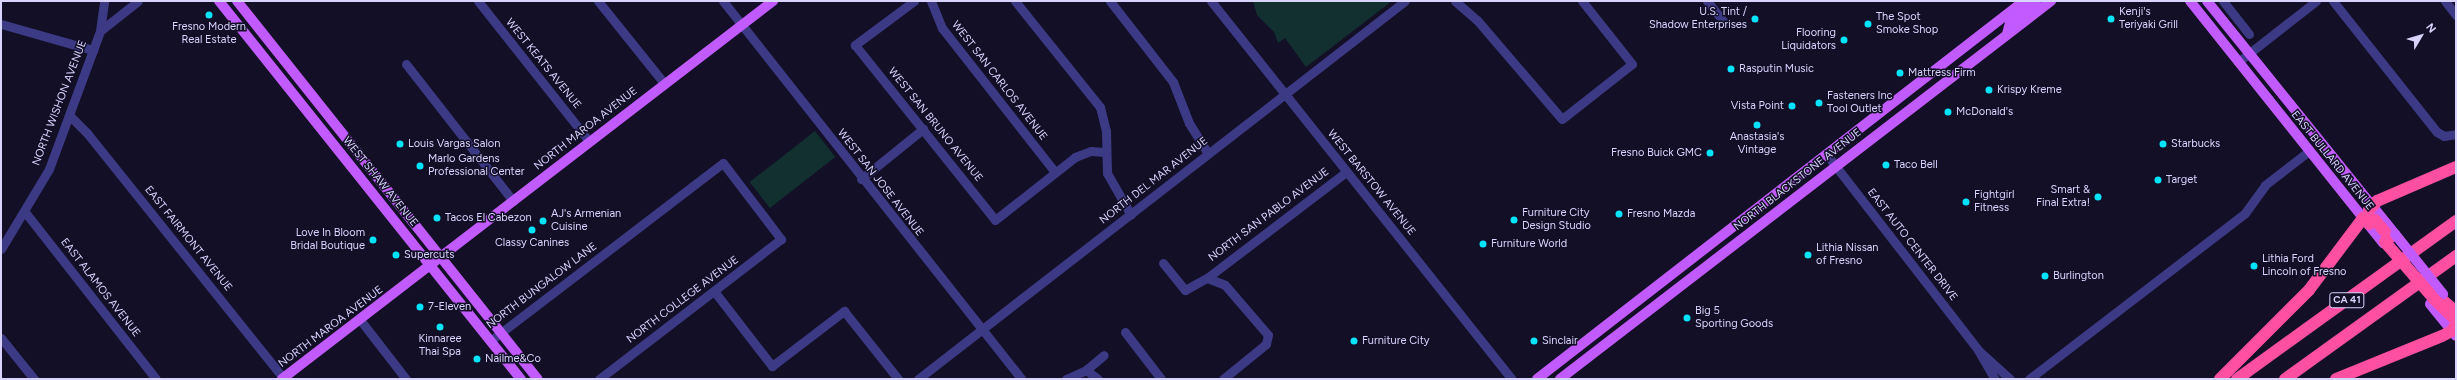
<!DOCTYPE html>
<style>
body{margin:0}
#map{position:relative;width:2457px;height:380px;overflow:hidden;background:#130f26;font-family:Figtree,sans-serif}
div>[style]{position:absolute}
.green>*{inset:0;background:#12302f;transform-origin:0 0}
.minor>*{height:9px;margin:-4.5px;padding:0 4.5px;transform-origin:4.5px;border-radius:4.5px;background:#3d3a85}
.major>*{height:10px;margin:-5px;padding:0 5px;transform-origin:5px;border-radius:5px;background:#c25bff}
.highway>*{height:12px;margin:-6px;padding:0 6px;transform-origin:6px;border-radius:6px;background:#ff4fa3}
.major-bridge>*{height:10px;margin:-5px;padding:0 5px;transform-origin:5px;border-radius:5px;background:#c25bff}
.highway-bridge>*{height:12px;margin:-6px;padding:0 6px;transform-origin:6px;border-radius:6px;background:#ff4fa3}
.dots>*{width:11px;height:11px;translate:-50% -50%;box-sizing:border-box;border:2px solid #130f26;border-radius:50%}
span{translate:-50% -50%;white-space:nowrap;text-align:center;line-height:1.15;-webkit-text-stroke:3px #130f26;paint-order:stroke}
.shield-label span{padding:1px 3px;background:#130f26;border:1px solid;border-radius:3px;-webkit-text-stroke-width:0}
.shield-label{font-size:10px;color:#d9d4ff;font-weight:700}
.poi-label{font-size:11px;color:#d9d4ff}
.right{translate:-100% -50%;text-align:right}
.left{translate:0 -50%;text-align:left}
.street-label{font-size:11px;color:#d9d4ff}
.frame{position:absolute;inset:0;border:2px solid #d9d4ff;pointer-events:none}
.north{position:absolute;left:2401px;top:16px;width:40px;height:40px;-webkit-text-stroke:3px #130f26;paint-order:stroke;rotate:52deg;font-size:11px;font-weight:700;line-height:16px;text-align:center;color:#d9d4ff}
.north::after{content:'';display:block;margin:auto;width:14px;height:18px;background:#d9d4ff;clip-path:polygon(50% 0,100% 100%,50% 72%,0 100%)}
</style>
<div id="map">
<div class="green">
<i style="clip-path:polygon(1253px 1px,1392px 1px,1306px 67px,1285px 38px,1278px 43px,1274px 32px,1257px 15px)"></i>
<i style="left:815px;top:131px;width:33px;height:83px;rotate:52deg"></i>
</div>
<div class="minor">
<i style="left:478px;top:1px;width:179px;rotate:51.6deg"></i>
<i style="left:598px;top:1px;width:105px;rotate:51.2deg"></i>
<i style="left:723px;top:1px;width:481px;rotate:51.7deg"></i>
<i style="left:914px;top:1px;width:74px;rotate:143.3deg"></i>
<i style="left:855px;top:45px;width:224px;rotate:51.3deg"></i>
<i style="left:995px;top:220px;width:102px;rotate:-38.2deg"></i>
<i style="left:1075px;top:157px;width:17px;rotate:-21deg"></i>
<i style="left:1091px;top:151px;width:13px;rotate:4deg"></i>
<i style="left:931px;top:1px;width:29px;rotate:68deg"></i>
<i style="left:942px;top:28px;width:183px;rotate:51.9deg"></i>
<i style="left:1015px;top:1px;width:136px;rotate:51.3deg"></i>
<i style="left:1100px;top:107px;width:25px;rotate:76deg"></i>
<i style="left:1106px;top:131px;width:42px;rotate:88.6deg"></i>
<i style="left:1107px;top:173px;width:48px;rotate:60.3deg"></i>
<i style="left:1110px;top:1px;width:103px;rotate:52.1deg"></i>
<i style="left:1173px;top:82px;width:44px;rotate:68.7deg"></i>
<i style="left:1189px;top:123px;width:36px;rotate:58deg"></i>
<i style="left:1211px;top:1px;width:483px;rotate:51.5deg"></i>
<i style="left:1455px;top:1px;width:29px;rotate:41deg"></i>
<i style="left:1477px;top:20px;width:130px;rotate:49.4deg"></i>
<i style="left:1562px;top:119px;width:89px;rotate:-38.2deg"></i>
<i style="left:1632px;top:64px;width:80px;rotate:-128.4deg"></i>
<i style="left:1707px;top:1px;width:28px;rotate:51deg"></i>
<i style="left:2223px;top:1px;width:42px;rotate:51.8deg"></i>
<i style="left:2333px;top:1px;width:167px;rotate:51.6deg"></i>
<i style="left:2437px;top:132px;width:8px;rotate:30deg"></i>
<i style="left:2444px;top:136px;width:12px;rotate:-9deg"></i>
<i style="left:2445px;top:1px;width:18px;rotate:52deg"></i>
<i style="left:1px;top:24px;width:96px;rotate:15.8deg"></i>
<i style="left:100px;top:31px;width:48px;rotate:-38.3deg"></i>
<i style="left:2238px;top:62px;width:99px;rotate:-38deg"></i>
<i style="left:406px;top:64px;width:174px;rotate:52deg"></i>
<i style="left:70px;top:116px;width:24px;rotate:45deg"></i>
<i style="left:87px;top:133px;width:315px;rotate:51.3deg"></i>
<i style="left:1827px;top:155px;width:247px;rotate:52.2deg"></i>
<i style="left:1978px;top:350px;width:34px;rotate:60deg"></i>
<i style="left:861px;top:179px;width:80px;rotate:-38.9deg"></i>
<i style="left:25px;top:212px;width:212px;rotate:51.9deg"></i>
<i style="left:1px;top:249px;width:93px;rotate:-59deg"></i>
<i style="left:49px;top:169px;width:147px;rotate:-69.7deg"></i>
<i style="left:100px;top:31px;width:30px;rotate:-82deg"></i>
<i style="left:1163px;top:263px;width:35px;rotate:51deg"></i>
<i style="left:1185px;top:290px;width:25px;rotate:-29deg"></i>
<i style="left:1207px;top:278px;width:19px;rotate:21deg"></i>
<i style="left:1225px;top:285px;width:66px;rotate:49.3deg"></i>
<i style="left:1268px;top:335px;width:9px;rotate:103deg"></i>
<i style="left:1266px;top:344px;width:55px;rotate:140.9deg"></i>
<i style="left:1207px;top:278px;width:175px;rotate:-37.3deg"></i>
<i style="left:714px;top:291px;width:95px;rotate:52.3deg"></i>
<i style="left:772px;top:366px;width:91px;rotate:-37.4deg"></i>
<i style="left:844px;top:311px;width:87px;rotate:51.5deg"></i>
<i style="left:361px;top:321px;width:73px;rotate:52.2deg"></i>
<i style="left:1125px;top:332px;width:59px;rotate:52.5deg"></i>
<i style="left:1px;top:338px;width:53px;rotate:51.2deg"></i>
<i style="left:490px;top:341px;width:293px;rotate:-37.4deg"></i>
<i style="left:723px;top:163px;width:96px;rotate:52.7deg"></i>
<i style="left:781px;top:239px;width:230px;rotate:142.4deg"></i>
<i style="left:1978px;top:350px;width:43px;rotate:42.2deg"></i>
<i style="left:1086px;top:370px;width:23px;rotate:-40deg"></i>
<i style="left:918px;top:379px;width:616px;rotate:-37.82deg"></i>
<i style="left:1066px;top:379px;width:22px;rotate:-24deg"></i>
<i style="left:1086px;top:370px;width:15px;rotate:37deg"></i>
<i style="left:2029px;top:379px;width:272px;rotate:-37.5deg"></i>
<i style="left:2245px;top:213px;width:34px;rotate:-54deg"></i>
<i style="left:2265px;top:185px;width:56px;rotate:-37.7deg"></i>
</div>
<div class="major">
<i style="left:219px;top:1px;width:484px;rotate:51.4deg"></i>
<i style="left:237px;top:1px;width:483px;rotate:51.5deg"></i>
<i style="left:2190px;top:1px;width:310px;rotate:51.4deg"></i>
<i style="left:2207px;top:1px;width:299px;rotate:51.1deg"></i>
<i style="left:2007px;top:34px;width:11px;rotate:-75deg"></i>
<i style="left:2010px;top:23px;width:34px;rotate:-40deg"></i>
<i style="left:2430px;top:304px;width:41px;rotate:50.9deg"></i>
<i style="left:282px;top:379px;width:620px;rotate:-37.59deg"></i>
<i style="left:1537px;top:379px;width:616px;rotate:-37.82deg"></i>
<i style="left:1560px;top:379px;width:620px;rotate:-37.59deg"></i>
</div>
<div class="highway">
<i style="left:2369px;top:224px;width:14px;rotate:-90deg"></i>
<i style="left:2369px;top:210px;width:12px;rotate:-48deg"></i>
<i style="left:2377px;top:201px;width:86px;rotate:-23.3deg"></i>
<i style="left:2439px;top:297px;width:23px;rotate:41deg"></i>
<i style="left:2435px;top:300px;width:29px;rotate:44deg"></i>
<i style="left:2220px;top:379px;width:126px;rotate:-45deg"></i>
<i style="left:2309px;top:290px;width:90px;rotate:-53.1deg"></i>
<i style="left:2363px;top:218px;width:12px;rotate:9deg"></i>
<i style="left:2375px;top:220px;width:23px;rotate:50deg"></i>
<i style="left:2237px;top:379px;width:270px;rotate:-35.8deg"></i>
<i style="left:2285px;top:379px;width:211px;rotate:-35.7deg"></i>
<i style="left:2336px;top:379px;width:114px;rotate:-22.1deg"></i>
<i style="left:2442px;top:336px;width:11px;rotate:-27deg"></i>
<i style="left:2452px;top:331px;width:9px;rotate:-63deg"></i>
</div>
<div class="major-bridge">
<i style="left:2395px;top:234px;width:77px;rotate:51.3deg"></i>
</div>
<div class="highway-bridge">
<i style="left:2385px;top:242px;width:77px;rotate:49.2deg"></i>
</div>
<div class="dots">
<i style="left:209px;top:15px;background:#00e5ff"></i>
<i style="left:1755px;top:19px;background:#00e5ff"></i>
<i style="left:2111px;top:19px;background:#00e5ff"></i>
<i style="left:1868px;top:24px;background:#00e5ff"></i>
<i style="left:1844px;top:40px;background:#00e5ff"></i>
<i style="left:1731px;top:69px;background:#00e5ff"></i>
<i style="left:1900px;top:73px;background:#00e5ff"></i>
<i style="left:1989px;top:90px;background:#00e5ff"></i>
<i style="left:1819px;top:103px;background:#00e5ff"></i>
<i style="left:1792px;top:106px;background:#00e5ff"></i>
<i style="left:1948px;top:112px;background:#00e5ff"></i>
<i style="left:1757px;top:125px;background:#00e5ff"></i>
<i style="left:400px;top:144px;background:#00e5ff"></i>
<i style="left:2163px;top:144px;background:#00e5ff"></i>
<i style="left:1710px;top:153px;background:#00e5ff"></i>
<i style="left:1886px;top:165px;background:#00e5ff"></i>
<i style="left:420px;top:166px;background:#00e5ff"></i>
<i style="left:2158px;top:180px;background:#00e5ff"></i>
<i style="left:2098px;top:197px;background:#00e5ff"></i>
<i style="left:1966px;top:202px;background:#00e5ff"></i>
<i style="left:1619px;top:214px;background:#00e5ff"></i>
<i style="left:437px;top:218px;background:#00e5ff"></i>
<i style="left:1514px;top:220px;background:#00e5ff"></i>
<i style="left:543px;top:221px;background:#00e5ff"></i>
<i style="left:532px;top:230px;background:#00e5ff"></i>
<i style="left:373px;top:240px;background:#00e5ff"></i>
<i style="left:1483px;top:244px;background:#00e5ff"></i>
<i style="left:396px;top:255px;background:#00e5ff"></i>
<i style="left:1808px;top:255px;background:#00e5ff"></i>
<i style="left:2254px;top:266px;background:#00e5ff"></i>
<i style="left:2045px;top:276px;background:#00e5ff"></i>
<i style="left:420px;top:307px;background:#00e5ff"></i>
<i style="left:1687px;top:318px;background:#00e5ff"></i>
<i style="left:440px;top:327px;background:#00e5ff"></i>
<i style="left:1354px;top:341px;background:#00e5ff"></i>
<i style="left:1534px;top:341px;background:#00e5ff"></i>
<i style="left:477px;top:359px;background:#00e5ff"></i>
</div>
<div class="shield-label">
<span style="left:2347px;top:300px">CA 41</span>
</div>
<div class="poi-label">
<span class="right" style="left:1747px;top:19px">U.S. Tint /<br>Shadow Enterprises</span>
<span class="left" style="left:2119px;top:19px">Kenji's<br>Teriyaki Grill</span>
<span class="left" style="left:1876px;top:24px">The Spot<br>Smoke Shop</span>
<span style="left:209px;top:34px">Fresno Modern<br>Real Estate</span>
<span class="right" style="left:1836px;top:40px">Flooring<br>Liquidators</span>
<span class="left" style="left:1739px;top:69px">Rasputin Music</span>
<span class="left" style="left:1908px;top:73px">Mattress Firm</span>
<span class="left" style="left:1997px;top:90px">Krispy Kreme</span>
<span class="left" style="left:1827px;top:103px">Fasteners Inc<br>Tool Outlet</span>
<span class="right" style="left:1784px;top:106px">Vista Point</span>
<span class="left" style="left:1956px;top:112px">McDonald's</span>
<span style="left:1757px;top:144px">Anastasia's<br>Vintage</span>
<span class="left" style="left:408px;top:144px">Louis Vargas Salon</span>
<span class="left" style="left:2171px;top:144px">Starbucks</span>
<span class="right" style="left:1702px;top:153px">Fresno Buick GMC</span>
<span class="left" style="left:428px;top:166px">Marlo Gardens<br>Professional Center</span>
<span class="left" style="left:1894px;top:165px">Taco Bell</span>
<span class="left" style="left:2166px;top:180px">Target</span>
<span class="right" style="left:2090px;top:197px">Smart &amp;<br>Final Extra!</span>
<span class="left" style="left:1974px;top:202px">Fightgirl<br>Fitness</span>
<span class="left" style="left:1522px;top:220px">Furniture City<br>Design Studio</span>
<span class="left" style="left:1627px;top:214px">Fresno Mazda</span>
<span class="left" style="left:551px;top:221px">AJ's Armenian<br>Cuisine</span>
<span class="left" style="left:445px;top:218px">Tacos El Cabezon</span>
<span class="right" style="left:365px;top:240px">Love In Bloom<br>Bridal Boutique</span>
<span style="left:532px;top:243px">Classy Canines</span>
<span class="left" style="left:1491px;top:244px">Furniture World</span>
<span class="left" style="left:1816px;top:255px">Lithia Nissan<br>of Fresno</span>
<span class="left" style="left:404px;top:255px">Supercuts</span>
<span class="left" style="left:2262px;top:266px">Lithia Ford<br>Lincoln of Fresno</span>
<span class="left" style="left:2053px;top:276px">Burlington</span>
<span class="left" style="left:428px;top:307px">7-Eleven</span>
<span class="left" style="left:1695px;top:318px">Big 5<br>Sporting Goods</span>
<span style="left:440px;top:346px">Kinnaree<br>Thai Spa</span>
<span class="left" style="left:1362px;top:341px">Furniture City</span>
<span class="left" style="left:1542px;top:341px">Sinclair</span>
<span class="left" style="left:485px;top:359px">Nailme&amp;Co</span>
</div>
<div class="street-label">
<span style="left:543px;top:64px;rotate:51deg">WEST KEATS AVENUE</span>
<span style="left:999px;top:81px;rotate:52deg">WEST SAN CARLOS AVENUE</span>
<span style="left:60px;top:103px;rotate:-69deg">NORTH WISHON AVENUE</span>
<span style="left:935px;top:125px;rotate:51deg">WEST SAN BRUNO AVENUE</span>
<span style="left:586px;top:129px;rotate:-38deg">NORTH MAROA AVENUE</span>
<span style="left:2332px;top:161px;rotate:51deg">EAST BULLARD AVENUE</span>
<span style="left:1798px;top:180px;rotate:-38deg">NORTH BLACKSTONE AVENUE</span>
<span style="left:1154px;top:181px;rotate:-38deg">NORTH DEL MAR AVENUE</span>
<span style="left:380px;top:182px;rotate:51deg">WEST SHAW AVENUE</span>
<span style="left:880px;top:183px;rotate:52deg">WEST SAN JOSE AVENUE</span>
<span style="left:1371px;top:183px;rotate:51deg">WEST BARSTOW AVENUE</span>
<span style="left:1269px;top:215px;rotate:-37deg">NORTH SAN PABLO AVENUE</span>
<span style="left:188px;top:239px;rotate:51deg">EAST FAIRMONT AVENUE</span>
<span style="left:1912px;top:245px;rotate:52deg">EAST AUTO CENTER DRIVE</span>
<span style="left:542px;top:286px;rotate:-37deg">NORTH BUNGALOW LANE</span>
<span style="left:100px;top:288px;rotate:52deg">EAST ALAMOS AVENUE</span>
<span style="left:683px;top:300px;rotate:-37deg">NORTH COLLEGE AVENUE</span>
<span style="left:331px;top:327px;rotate:-37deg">NORTH MAROA AVENUE</span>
</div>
<div class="frame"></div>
<div class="north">N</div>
</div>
